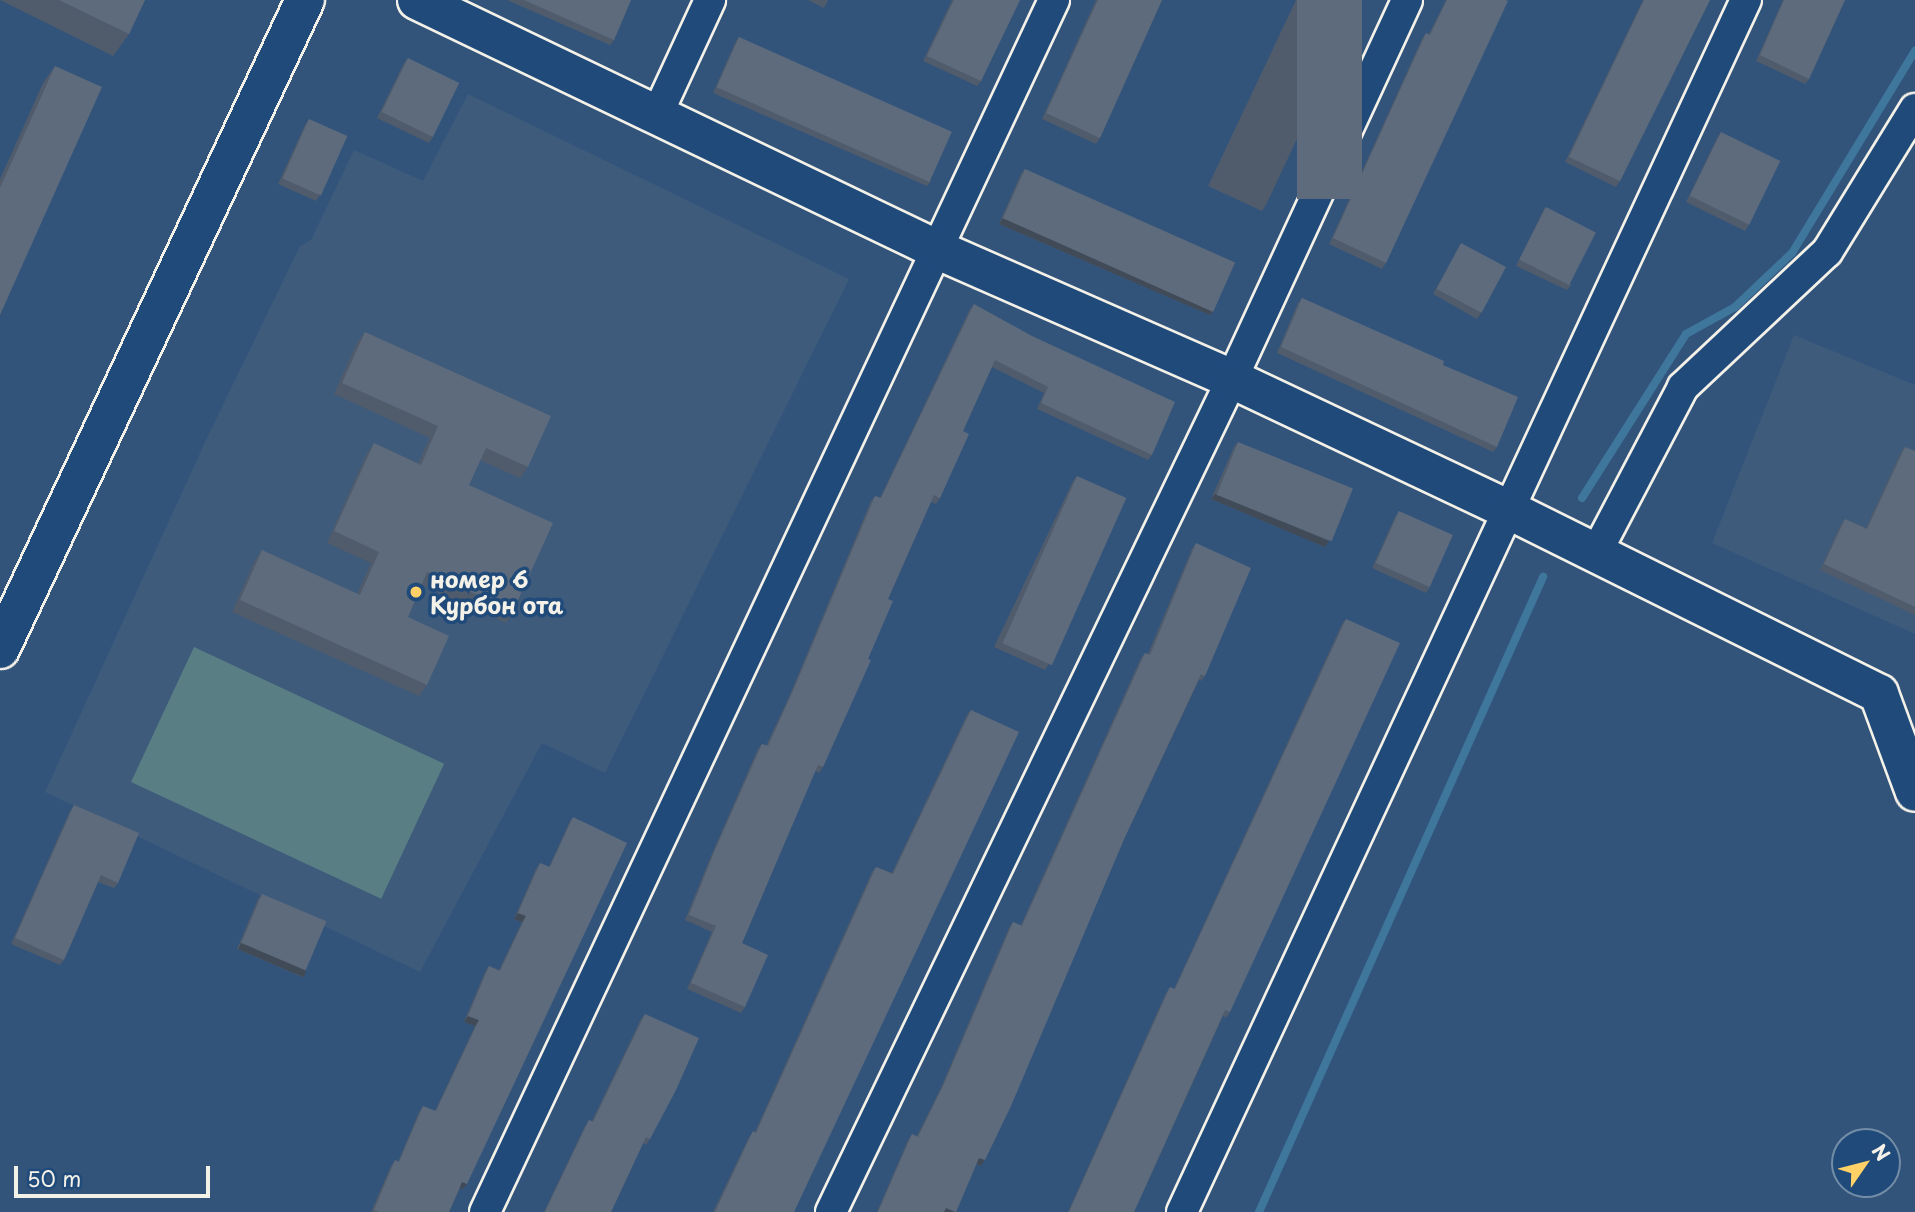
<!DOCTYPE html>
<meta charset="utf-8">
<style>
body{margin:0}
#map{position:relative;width:1915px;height:1212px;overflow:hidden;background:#32547b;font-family:"Playpen Sans",sans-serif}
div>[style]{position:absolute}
.built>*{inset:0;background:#3f5b7c}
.green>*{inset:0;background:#597f84;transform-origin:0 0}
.stream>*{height:8px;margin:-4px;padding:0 4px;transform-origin:4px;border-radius:4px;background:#3f769c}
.roads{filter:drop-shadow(2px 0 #f4f1e8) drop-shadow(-2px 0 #f4f1e8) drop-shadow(0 2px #f4f1e8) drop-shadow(0 -2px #f4f1e8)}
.minor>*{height:30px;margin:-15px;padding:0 15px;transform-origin:15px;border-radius:15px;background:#1f4a7a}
.tertiary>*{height:38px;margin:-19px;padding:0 19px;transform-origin:19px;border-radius:19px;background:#1f4a7a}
.wall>*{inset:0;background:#505c6c}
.shaded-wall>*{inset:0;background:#414b58;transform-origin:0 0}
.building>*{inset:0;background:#5d6b7d;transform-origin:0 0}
.dots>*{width:19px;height:19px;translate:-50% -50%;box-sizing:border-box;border:4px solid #1f4a7a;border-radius:50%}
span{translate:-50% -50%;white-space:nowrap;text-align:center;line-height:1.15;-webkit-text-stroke:7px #1f4a7a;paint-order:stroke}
.poi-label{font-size:23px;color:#f4f1e8;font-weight:700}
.left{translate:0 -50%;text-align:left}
.north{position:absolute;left:1831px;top:1128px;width:70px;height:70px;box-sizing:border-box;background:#1f4a7a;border:2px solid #748da6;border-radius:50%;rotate:55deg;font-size:19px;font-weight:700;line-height:28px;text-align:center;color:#f4f1e8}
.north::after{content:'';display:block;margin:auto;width:24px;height:32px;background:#ffd166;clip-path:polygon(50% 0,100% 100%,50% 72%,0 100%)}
.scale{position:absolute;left:14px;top:1166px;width:196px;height:32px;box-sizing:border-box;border:4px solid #f4f1e8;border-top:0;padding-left:9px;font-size:21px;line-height:24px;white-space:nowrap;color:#f4f1e8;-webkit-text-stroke:5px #1f4a7a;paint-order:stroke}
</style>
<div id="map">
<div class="built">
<i style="clip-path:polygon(468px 94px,849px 279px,605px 773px,542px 743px,420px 972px,45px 792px,206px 440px,300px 246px,311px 240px,354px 150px,423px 181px)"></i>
<i style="clip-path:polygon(1794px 335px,1915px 385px,1915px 634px,1712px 543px)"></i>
</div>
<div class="green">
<i style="left:194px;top:647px;width:276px;height:149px;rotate:25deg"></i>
</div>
<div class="stream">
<i style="left:1582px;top:498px;width:194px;rotate:-57.6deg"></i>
<i style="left:1686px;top:334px;width:56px;rotate:-28.9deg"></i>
<i style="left:1735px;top:307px;width:79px;rotate:-43.5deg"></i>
<i style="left:1792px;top:253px;width:237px;rotate:-58.7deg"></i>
<i style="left:1259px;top:1212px;width:696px;rotate:-65.9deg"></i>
</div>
<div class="roads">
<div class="minor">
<i style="left:656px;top:117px;width:129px;rotate:-65.2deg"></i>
<i style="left:1596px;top:553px;width:187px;rotate:-62.3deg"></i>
<i style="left:1683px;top:387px;width:197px;rotate:-43.2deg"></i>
<i style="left:1827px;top:252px;width:168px;rotate:-58.4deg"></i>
<i style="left:485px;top:1212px;width:1339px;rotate:-64.85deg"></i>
<i style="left:831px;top:1212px;width:924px;rotate:-64.29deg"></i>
<i style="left:1232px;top:379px;width:417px;rotate:-65.2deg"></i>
<i style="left:1182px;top:1212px;width:1337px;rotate:-65.05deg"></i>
</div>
<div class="tertiary">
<i style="left:417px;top:0;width:578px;rotate:25.63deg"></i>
<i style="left:938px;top:250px;width:321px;rotate:23.7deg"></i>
<i style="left:1232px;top:379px;width:304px;rotate:25.3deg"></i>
<i style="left:1507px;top:509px;width:415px;rotate:26.4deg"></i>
<i style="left:1879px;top:694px;width:104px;rotate:69.8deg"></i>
<i style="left:0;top:649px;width:717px;rotate:-64.83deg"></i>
</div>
</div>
<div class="wall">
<i style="clip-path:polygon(0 0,145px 0,129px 34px,113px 56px)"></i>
<i style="clip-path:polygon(507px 0,631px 0,614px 40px,610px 45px)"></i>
<i style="clip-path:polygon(808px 0,828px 0,824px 8px)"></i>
<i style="clip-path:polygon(952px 0,1020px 0,981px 81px,977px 86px,923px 61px)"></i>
<i style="clip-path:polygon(1096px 0,1162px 0,1100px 138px,1096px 144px,1042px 119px)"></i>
<i style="clip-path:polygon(1296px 0,1362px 0,1266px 205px,1262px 211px,1208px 186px)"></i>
<i style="clip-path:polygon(1446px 0,1506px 0,1386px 263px,1382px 269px,1329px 244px,1422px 39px,1426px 33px,1429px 34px)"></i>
<i style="clip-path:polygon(1643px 0,1710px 0,1620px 181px,1616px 187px,1565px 162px)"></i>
<i style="clip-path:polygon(1783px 0,1845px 0,1809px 79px,1805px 84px,1756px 61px)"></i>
<i style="clip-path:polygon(739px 37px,931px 181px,927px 186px,713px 93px,735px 43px)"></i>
<i style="clip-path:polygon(408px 58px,433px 137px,429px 143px,377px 118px,404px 63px)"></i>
<i style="clip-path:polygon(55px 66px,0 315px,0 179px,43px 83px)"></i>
<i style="clip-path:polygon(309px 119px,320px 195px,316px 201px,278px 184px,305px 125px)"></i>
<i style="clip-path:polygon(1721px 132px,1749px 225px,1745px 231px,1686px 202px,1717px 138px)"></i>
<i style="clip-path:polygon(1025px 169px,1214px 310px,1210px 315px,999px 224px,1021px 174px)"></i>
<i style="clip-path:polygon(1545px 207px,1571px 285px,1567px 290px,1516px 266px,1542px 213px)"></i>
<i style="clip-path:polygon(1461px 243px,1481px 313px,1477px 319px,1433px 294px)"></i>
<i style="clip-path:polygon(1302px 298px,1443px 365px,1497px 447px,1493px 452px,1277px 353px,1298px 303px)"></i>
<i style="clip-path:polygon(974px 304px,1152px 455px,1148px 460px,1037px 409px,1044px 393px,992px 367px,963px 431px,940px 498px,936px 504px,931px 502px,888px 599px,868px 659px,823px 767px,819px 773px,815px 771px,742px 943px,745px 1007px,741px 1013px,687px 989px,712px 932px,685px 920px,711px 856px,758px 749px,762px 744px,766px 746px,789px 697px,871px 501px,875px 496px,880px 498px,970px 309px)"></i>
<i style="clip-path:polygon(365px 332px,528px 467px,520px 478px,480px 460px,469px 485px,513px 611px,506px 623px,422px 585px,408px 617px,427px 685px,419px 696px,232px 612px,254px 562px,262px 550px,357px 594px,371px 563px,327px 543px,366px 455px,374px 443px,418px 463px,430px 438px,334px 394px,357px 343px)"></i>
<i style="clip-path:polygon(1238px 442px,1329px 541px,1325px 547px,1211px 499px,1234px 447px)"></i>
<i style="clip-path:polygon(1905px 447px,1915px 451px,1915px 615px,1820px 570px,1841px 524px,1845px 519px,1866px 528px,1901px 452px)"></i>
<i style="clip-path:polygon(1077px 476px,1049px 664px,1045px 670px,994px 647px,1073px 481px)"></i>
<i style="clip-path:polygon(1399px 511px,1430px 587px,1426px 593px,1372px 568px,1395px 517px)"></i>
<i style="clip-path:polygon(1196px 543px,1205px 676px,1201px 681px,1199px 680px,1125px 837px,981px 1166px,976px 1164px,956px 1212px,877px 1212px,908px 1140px,912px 1134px,917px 1136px,940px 1090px,1009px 928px,1013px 922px,1021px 925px,1141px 658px,1145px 653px,1148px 654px,1192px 549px)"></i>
<i style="clip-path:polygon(1346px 619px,1230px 1012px,1226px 1018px,1223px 1016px,1134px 1212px,1068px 1212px,1166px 993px,1170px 987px,1174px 989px,1342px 624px)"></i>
<i style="clip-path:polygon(971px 710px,794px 1212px,713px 1212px,749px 1137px,753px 1131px,755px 1132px,872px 872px,876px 867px,892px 873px,967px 715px)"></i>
<i style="clip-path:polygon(74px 805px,118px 883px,114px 888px,98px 882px,64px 960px,60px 965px,11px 944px,70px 811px)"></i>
<i style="clip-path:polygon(573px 817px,467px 1184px,463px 1189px,460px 1188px,449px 1212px,371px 1212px,391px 1166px,395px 1160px,398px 1162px,419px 1112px,423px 1106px,435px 1111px,475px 1026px,464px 1022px,485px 972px,489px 966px,499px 970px,522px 922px,514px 919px,536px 869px,540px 863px,549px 867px,569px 823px)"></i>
<i style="clip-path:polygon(262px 894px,306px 971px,302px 977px,237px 949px,258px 899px)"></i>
<i style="clip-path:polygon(645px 1014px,650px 1139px,646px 1145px,643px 1143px,611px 1212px,544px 1212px,585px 1126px,589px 1120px,592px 1121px,641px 1019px)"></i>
</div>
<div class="shaded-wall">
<i style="clip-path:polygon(1003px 218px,1214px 310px,1210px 315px,999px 224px)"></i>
<i style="clip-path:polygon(1215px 494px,1329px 541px,1325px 547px,1211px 499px)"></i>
<i style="clip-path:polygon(518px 913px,526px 916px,522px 922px,514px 919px)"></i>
<i style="left:241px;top:943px;width:71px;height:7px;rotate:23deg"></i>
<i style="clip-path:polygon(468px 1016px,479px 1020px,475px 1026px,464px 1022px)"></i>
<i style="clip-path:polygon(979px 1158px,985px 1160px,981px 1166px,975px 1163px)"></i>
<i style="clip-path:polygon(462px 1182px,467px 1184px,463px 1189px,458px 1187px)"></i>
<i style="clip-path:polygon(946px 1208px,956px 1212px,942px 1212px)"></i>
</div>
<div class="building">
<i style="clip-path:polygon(59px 0,145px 0,129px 34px)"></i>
<i style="clip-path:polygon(524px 0,631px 0,614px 40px)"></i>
<i style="clip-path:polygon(954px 0,1020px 0,981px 81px,927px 56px)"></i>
<i style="clip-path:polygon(1098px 0,1162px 0,1100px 138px,1046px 113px)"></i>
<i style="left:1297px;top:0;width:65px;height:199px"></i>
<i style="clip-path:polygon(1447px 0,1506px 0,1508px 1px,1386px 263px,1333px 238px,1426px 33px,1430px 35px)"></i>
<i style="clip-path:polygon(1644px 0,1710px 0,1620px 181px,1569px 157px)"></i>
<i style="clip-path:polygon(1784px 0,1845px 0,1809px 79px,1760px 55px)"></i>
<i style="left:739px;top:37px;width:233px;height:55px;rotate:24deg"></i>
<i style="left:408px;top:58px;width:57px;height:60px;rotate:26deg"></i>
<i style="clip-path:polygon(55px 66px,102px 87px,0 315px,0 188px)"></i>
<i style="left:309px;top:119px;width:42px;height:65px;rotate:24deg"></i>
<i style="left:1721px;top:132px;width:66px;height:71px;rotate:26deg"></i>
<i style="left:1025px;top:169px;width:230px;height:54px;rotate:24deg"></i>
<i style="left:1546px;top:207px;width:56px;height:59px;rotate:27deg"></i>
<i style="left:1461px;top:243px;width:51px;height:52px;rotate:28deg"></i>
<i style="clip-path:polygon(1302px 298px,1444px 361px,1443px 365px,1518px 397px,1497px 447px,1281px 347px)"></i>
<i style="clip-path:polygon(974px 304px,1032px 336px,1175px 402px,1152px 455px,1041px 403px,1048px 387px,995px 360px,963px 431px,969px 434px,940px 498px,934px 495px,888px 599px,893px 601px,868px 659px,871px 660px,823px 767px,818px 765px,742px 943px,768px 955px,745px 1007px,691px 983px,716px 926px,689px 915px,715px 850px,762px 744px,768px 746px,793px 691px,875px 496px,881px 498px)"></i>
<i style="clip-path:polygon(365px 332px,551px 416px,528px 467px,486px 448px,469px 485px,553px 523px,513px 611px,427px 572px,408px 617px,449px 636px,427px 685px,240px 600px,262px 550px,360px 595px,379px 552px,334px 531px,374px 443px,421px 465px,438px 426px,342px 383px)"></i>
<i style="left:1238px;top:442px;width:124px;height:57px;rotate:22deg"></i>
<i style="clip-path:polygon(1905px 447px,1915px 451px,1915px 607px,1824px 564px,1845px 519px,1867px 529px)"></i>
<i style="left:1077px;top:476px;width:54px;height:183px;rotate:24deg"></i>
<i style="left:1399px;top:511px;width:59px;height:57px;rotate:24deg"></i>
<i style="clip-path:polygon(1196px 543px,1251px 568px,1205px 676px,1201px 674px,1125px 837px,1011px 1106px,985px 1160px,979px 1158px,956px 1212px,946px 1208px,944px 1212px,878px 1212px,912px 1134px,918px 1137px,944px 1084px,1013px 922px,1022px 926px,1145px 653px,1150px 655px)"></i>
<i style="clip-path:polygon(1346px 619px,1400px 643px,1230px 1012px,1225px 1010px,1134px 1212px,1069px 1212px,1170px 987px,1175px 989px)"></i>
<i style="clip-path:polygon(971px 710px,1019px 732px,794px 1212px,715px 1212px,753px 1131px,756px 1133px,876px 867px,893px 874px)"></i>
<i style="clip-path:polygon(74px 805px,139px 833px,118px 883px,101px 875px,64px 960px,15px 938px)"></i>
<i style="clip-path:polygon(573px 817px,627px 843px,467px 1184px,462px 1182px,449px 1212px,379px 1212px,374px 1210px,395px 1160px,399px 1162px,423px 1106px,436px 1111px,479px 1020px,468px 1016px,489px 966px,500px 971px,526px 916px,518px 913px,540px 863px,550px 867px)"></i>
<i style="left:262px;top:894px;width:70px;height:53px;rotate:23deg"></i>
<i style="clip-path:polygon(645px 1014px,699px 1038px,676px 1090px,650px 1139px,646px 1137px,611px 1212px,545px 1212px,589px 1120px,593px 1122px)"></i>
</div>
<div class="dots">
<i style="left:416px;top:592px;background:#ffd166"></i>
</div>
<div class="poi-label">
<span class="left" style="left:430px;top:592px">номер 6<br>Курбон ота</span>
</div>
<div class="north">N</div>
<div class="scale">50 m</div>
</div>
